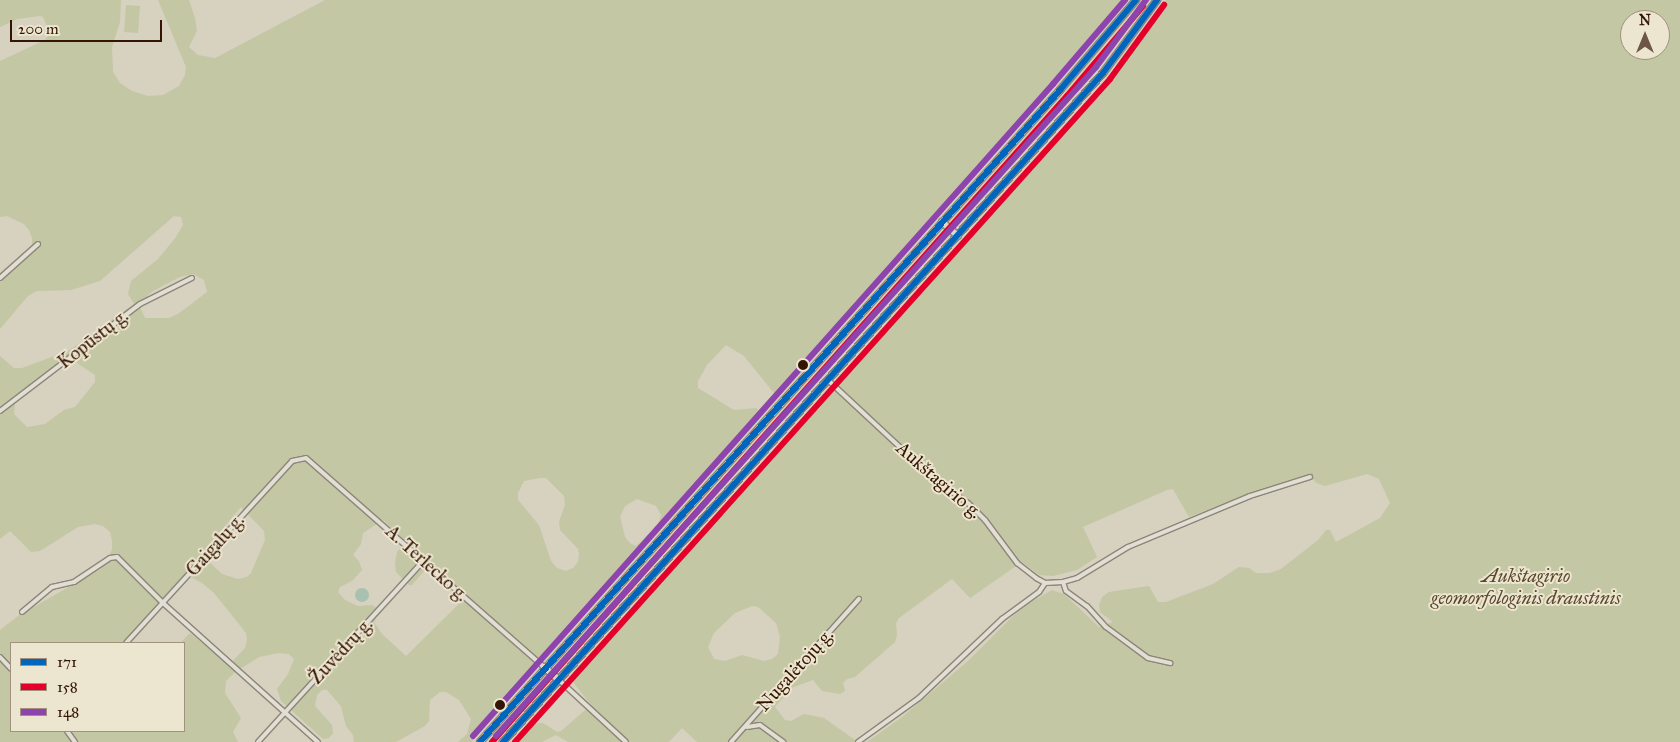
<!DOCTYPE html>
<meta charset="utf-8">
<style>
body{margin:0}
#map{position:relative;width:1680px;height:742px;overflow:hidden;background:#d7d1bf;font-family:"IM FELL Great Primer",serif}
div>[style]{position:absolute}
.green>*{inset:0;background:#c3c7a4;transform-origin:0 0}
.water>*{inset:0;background:#a9c1b0}
.round{border-radius:50%}
.roads{filter:drop-shadow(1px 0 #8d8579) drop-shadow(-1px 0 #8d8579) drop-shadow(0 1px #8d8579) drop-shadow(0 -1px #8d8579)}
.street>*{height:4px;margin:-2px;padding:0 2px;transform-origin:2px;border-radius:2px;background:#e1ded4}
.primary>*{height:6px;margin:-3px;padding:0 3px;transform-origin:3px;border-radius:3px;background:#dcd8cd}
.bus-1>*{height:6px;margin:-3px;padding:0 3px;transform-origin:3px;border-radius:3px;background:#0065bd}
.bus-2>*{height:6px;margin:-3px;padding:0 3px;transform-origin:3px;border-radius:3px;background:#e4002b}
.bus-3>*{height:6px;margin:-3px;padding:0 3px;transform-origin:3px;border-radius:3px;background:#8e44ad}
.dots>*{width:14px;height:14px;translate:-50% -50%;box-sizing:border-box;border:2px solid #ece5cf;border-radius:50%}
span{translate:-50% -50%;white-space:nowrap;text-align:center;line-height:1.15;-webkit-text-stroke:4px #ece5cf;paint-order:stroke}
.street-label{font-size:19px;color:#341403}
.park-label{font-size:19px;color:#5a472d;font-style:italic}
.legend{position:absolute;left:10px;top:642px;width:175px;height:90px;box-sizing:border-box;background:#ece5cf;border:1px solid #a2917d;margin:0;padding:6px 9px;list-style:none;font-size:15px;color:#341403}
.legend li{display:flex;align-items:center;gap:10px;height:25px}
.legend b{width:25px;border:1px solid #a2917d}
.north{position:absolute;left:1620px;top:10px;width:50px;height:50px;box-sizing:border-box;background:#ece5cf;border:1px solid #a2917d;border-radius:50%;rotate:0deg;font-size:14px;font-weight:700;line-height:20px;text-align:center;color:#341403}
.north::after{content:'';display:block;margin:auto;width:18px;height:22px;background:#6d5645;clip-path:polygon(50% 0,100% 100%,50% 72%,0 100%)}
.scale{position:absolute;left:10px;top:20px;width:152px;height:22px;box-sizing:border-box;border:2px solid #341403;border-top:0;padding-left:6px;font-size:15px;line-height:18px;white-space:nowrap;color:#341403;-webkit-text-stroke:4px #ece5cf;paint-order:stroke}
</style>
<div id="map">
<div class="green">
<i style="clip-path:polygon(evenodd,0 0,121px 0,120px 22px,112px 47px,113px 72px,120px 83px,132px 91px,148px 96px,163px 95px,179px 86px,185px 75px,186px 67px,158px 0,189px 0,195px 18px,197px 31px,189px 47px,198px 55px,215px 58px,325px 0,1125px 0,778px 398px,744px 356px,726px 345px,707px 365px,698px 381px,698px 388px,734px 410px,756px 408px,764px 414px,499px 705px,472px 742px,458px 742px,467px 734px,471px 719px,459px 700px,446px 692px,440px 692px,430px 700px,429px 721px,425px 726px,396px 742px,354px 742px,353px 735px,346px 726px,341px 706px,327px 690px,322px 690px,317px 695px,315px 706px,332px 725px,333px 733px,329px 738px,323px 739px,281px 701px,277px 689px,288px 674px,294px 659px,289px 654px,278px 653px,259px 657px,235px 672px,226px 681px,225px 693px,241px 718px,233px 732px,238px 742px,0 742px,0 630px,18px 616px,100px 569px,112px 550px,112px 541px,110px 532px,103px 526px,95px 524px,78px 527px,40px 551px,31px 552px,10px 531px,0 539px,0 356px,14px 368px,22px 368px,68px 351px,134px 304px,128px 294px,131px 281px,158px 259px,176px 237px,183px 225px,181px 217px,174px 216px,100px 281px,71px 290px,37px 291px,28px 296px,0 329px,0 273px,32px 245px,32px 238px,29px 230px,24px 224px,7px 216px,0 217px,0 61px,45px 40px,50px 33px,43px 17px,40px 16px,17px 19px,0 27px,0 0,193px 274px,204px 280px,207px 292px,178px 314px,169px 318px,145px 318px,140px 307px,147px 304px,148px 295px,153px 291px,180px 277px,193px 274px,0 0,68px 357px,95px 375px,95px 382px,75px 407px,64px 410px,45px 424px,27px 427px,14px 414px,15px 404px,25px 389px,68px 357px,0 0,540px 478px,546px 478px,564px 496px,565px 505px,559px 522px,560px 530px,578px 549px,579px 554px,578px 562px,573px 568px,566px 571px,557px 568px,551px 561px,539px 525px,518px 500px,518px 493px,524px 481px,540px 478px,0 0,637px 499px,656px 506px,661px 515px,658px 525px,636px 546px,630px 543px,625px 537px,620px 517px,625px 506px,637px 499px,0 0,241px 507px,264px 531px,265px 540px,251px 573px,247px 577px,238px 579px,222px 574px,201px 554px,241px 507px,0 0,383px 520px,406px 541px,397px 552px,395px 563px,396px 572px,409px 585px,412px 585px,431px 563px,467px 596px,406px 656px,382px 634px,374px 622px,380px 610px,372px 605px,358px 606px,345px 600px,338px 592px,340px 587px,352px 581px,362px 570px,359px 561px,353px 555px,361px 544px,363px 533px,383px 520px,0 0,187px 575px,202px 583px,214px 593px,246px 633px,247px 640px,245px 648px,229px 665px,190px 633px,180px 643px,184px 643px,184px 731px,11px 731px,11px 643px,123px 643px,187px 575px)"></i>
<i style="clip-path:polygon(evenodd,1166px 0,1680px 0,1680px 742px,867px 742px,902px 717px,968px 661px,1014px 615px,1031px 602px,1052px 590px,1064px 594px,1099px 627px,1113px 622px,1100px 612px,1099px 605px,1102px 597px,1109px 592px,1149px 586px,1158px 602px,1166px 602px,1213px 584px,1239px 567px,1249px 568px,1256px 573px,1270px 573px,1281px 569px,1318px 540px,1326px 530px,1330px 530px,1336px 542px,1380px 518px,1390px 503px,1379px 479px,1367px 474px,1325px 486px,1316px 483px,1311px 475px,1308px 475px,1260px 490px,1189px 517px,1173px 489px,1167px 490px,1083px 527px,1097px 557px,1077px 570px,1053px 576px,1039px 575px,1022px 562px,970px 598px,952px 579px,899px 618px,896px 623px,897px 635px,895px 642px,855px 677px,847px 679px,843px 683px,845px 691px,840px 694px,822px 691px,813px 680px,791px 688px,775px 707px,785px 720px,791px 721px,804px 714px,824px 718px,855px 740px,865px 742px,697px 742px,682px 728px,669px 742px,568px 742px,556px 735px,542px 742px,511px 742px,521px 731px,538px 723px,543px 723px,557px 732px,561px 731px,591px 705px,573px 682px,574px 672px,1116px 70px,1166px 0,1630px 20px,1660px 20px,1660px 50px,1630px 50px,1630px 20px,1166px 0,752px 606px,758px 607px,776px 623px,780px 637px,778px 654px,772px 659px,764px 661px,742px 655px,725px 661px,714px 659px,708px 647px,714px 633px,735px 613px,752px 606px)"></i>
<i style="left:126px;top:5px;width:14px;height:27px;rotate:4deg"></i>
</div>
<div class="water">
<i class="round" style="left:355px;top:588px;width:14px;height:14px"></i>
</div>
<div class="roads">
<div class="street">
<i style="left:0;top:278px;width:51px;rotate:-41.8deg"></i>
<i style="left:829px;top:381px;width:145px;rotate:43deg"></i>
<i style="left:935px;top:480px;width:40px;rotate:34.9deg"></i>
<i style="left:968px;top:503px;width:24px;rotate:45deg"></i>
<i style="left:985px;top:520px;width:54px;rotate:53.3deg"></i>
<i style="left:1017px;top:563px;width:24px;rotate:38deg"></i>
<i style="left:1036px;top:578px;width:10px;rotate:29deg"></i>
<i style="left:1045px;top:583px;width:18px;rotate:-3deg"></i>
<i style="left:1063px;top:582px;width:15px;rotate:-16deg"></i>
<i style="left:1077px;top:578px;width:60px;rotate:-31.3deg"></i>
<i style="left:1128px;top:547px;width:132px;rotate:-22.7deg"></i>
<i style="left:1250px;top:496px;width:63px;rotate:-17.6deg"></i>
<i style="left:0;top:411px;width:176px;rotate:-37.4deg"></i>
<i style="left:140px;top:304px;width:58px;rotate:-26.6deg"></i>
<i style="left:1063px;top:582px;width:9px;rotate:72deg"></i>
<i style="left:1066px;top:591px;width:26px;rotate:36deg"></i>
<i style="left:1087px;top:606px;width:28px;rotate:48deg"></i>
<i style="left:1106px;top:627px;width:52px;rotate:36.4deg"></i>
<i style="left:1148px;top:658px;width:23px;rotate:13deg"></i>
<i style="left:22px;top:612px;width:39px;rotate:-40deg"></i>
<i style="left:52px;top:587px;width:23px;rotate:-13deg"></i>
<i style="left:74px;top:582px;width:43px;rotate:-33.7deg"></i>
<i style="left:110px;top:558px;width:7px;rotate:-8deg"></i>
<i style="left:117px;top:557px;width:65px;rotate:45deg"></i>
<i style="left:163px;top:603px;width:208px;rotate:41.9deg"></i>
<i style="left:126px;top:643px;width:246px;rotate:-47.6deg"></i>
<i style="left:292px;top:461px;width:14px;rotate:-12deg"></i>
<i style="left:306px;top:458px;width:317px;rotate:41.3deg"></i>
<i style="left:0;top:657px;width:16px;rotate:47deg"></i>
<i style="left:559px;top:680px;width:91px;rotate:42.8deg"></i>
<i style="left:747px;top:727px;width:13px;rotate:-9deg"></i>
<i style="left:760px;top:725px;width:29px;rotate:36deg"></i>
<i style="left:67px;top:731px;width:14px;rotate:54deg"></i>
<i style="left:258px;top:742px;width:246px;rotate:-47.6deg"></i>
<i style="left:731px;top:742px;width:192px;rotate:-48.2deg"></i>
<i style="left:858px;top:742px;width:75px;rotate:-35.8deg"></i>
<i style="left:919px;top:698px;width:115px;rotate:-43.6deg"></i>
<i style="left:1002px;top:619px;width:46px;rotate:-36.1deg"></i>
<i style="left:1039px;top:592px;width:11px;rotate:-56deg"></i>
</div>
<div class="primary">
<i style="left:942px;top:222px;width:21px;rotate:41deg"></i>
<i style="left:544px;top:667px;width:20px;rotate:41deg"></i>
<i style="left:480px;top:742px;width:873px;rotate:-48.34deg"></i>
<i style="left:1060px;top:90px;width:118px;rotate:-49.8deg"></i>
<i style="left:503px;top:742px;width:899px;rotate:-48.11deg"></i>
<i style="left:1103px;top:73px;width:91px;rotate:-53.5deg"></i>
</div>
</div>
<div class="bus-1">
<i style="left:480px;top:742px;width:873px;rotate:-48.34deg"></i>
<i style="left:1060px;top:90px;width:118px;rotate:-49.8deg"></i>
<i style="left:503px;top:742px;width:899px;rotate:-48.11deg"></i>
<i style="left:1103px;top:73px;width:91px;rotate:-53.5deg"></i>
</div>
<div class="bus-2">
<i style="left:492px;top:742px;width:865px;rotate:-48.33deg"></i>
<i style="left:1067px;top:96px;width:118px;rotate:-49.8deg"></i>
<i style="left:515px;top:742px;width:891px;rotate:-48.09deg"></i>
<i style="left:1110px;top:79px;width:92px;rotate:-53.9deg"></i>
</div>
<div class="bus-3">
<i style="left:473px;top:736px;width:873px;rotate:-48.34deg"></i>
<i style="left:1053px;top:84px;width:111px;rotate:-49.4deg"></i>
<i style="left:496px;top:736px;width:899px;rotate:-48.11deg"></i>
<i style="left:1096px;top:67px;width:84px;rotate:-53.3deg"></i>
</div>
<div class="dots">
<i style="left:803px;top:365px;background:#341403"></i>
<i style="left:500px;top:705px;background:#341403"></i>
</div>
<div class="street-label">
<span style="left:93px;top:339px;rotate:-38deg">Kopūstų g.</span>
<span style="left:939px;top:480px;rotate:41deg">Aukštagirio g.</span>
<span style="left:215px;top:545px;rotate:-48deg">Gaigalų g.</span>
<span style="left:427px;top:563px;rotate:42deg">A. Terlecko g.</span>
<span style="left:341px;top:651px;rotate:-47deg">Žuvėdrų g.</span>
<span style="left:795px;top:670px;rotate:-48deg">Nugalėtojų g.</span>
</div>
<div class="park-label">
<span style="left:1526px;top:587px">Aukštagirio<br>geomorfologinis draustinis</span>
</div>
<ul class="legend">
<li><b style="height:6px;background:#0065bd"></b>171</li>
<li><b style="height:6px;background:#e4002b"></b>158</li>
<li><b style="height:6px;background:#8e44ad"></b>148</li>
</ul>
<div class="north">N</div>
<div class="scale">200 m</div>
</div>
